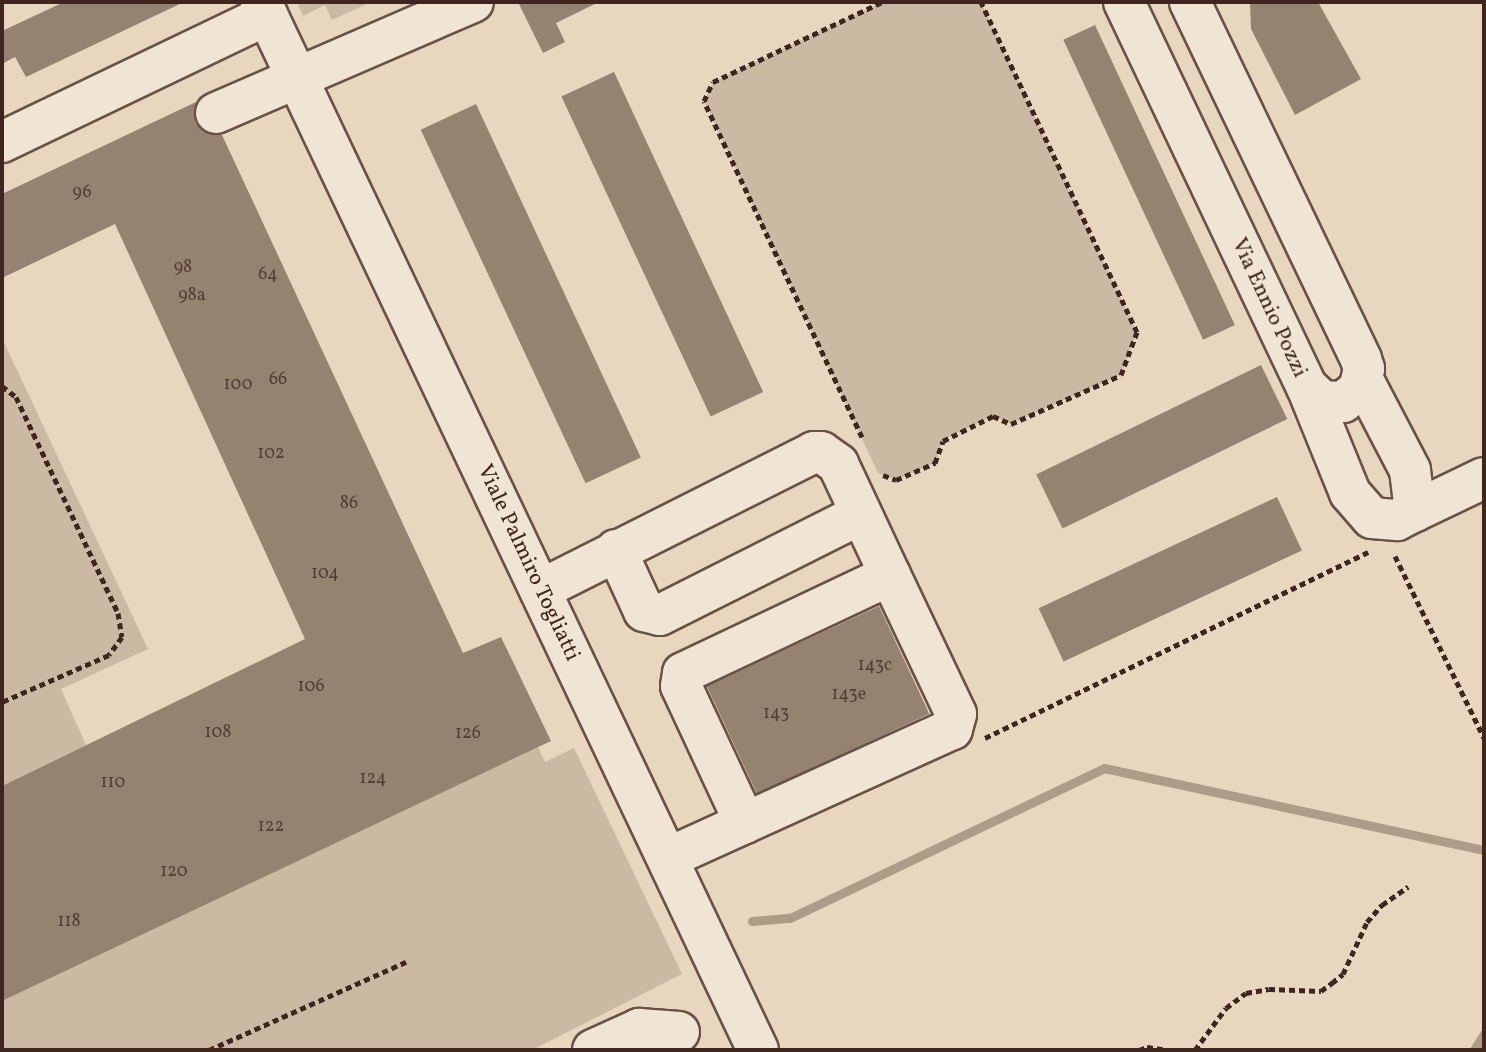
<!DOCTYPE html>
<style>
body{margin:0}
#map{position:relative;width:1486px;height:1052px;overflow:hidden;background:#e8d7be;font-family:Vollkorn,serif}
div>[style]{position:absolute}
.green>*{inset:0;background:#cbb9a3}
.stream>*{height:9px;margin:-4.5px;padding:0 4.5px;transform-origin:4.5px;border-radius:4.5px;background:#ae9b88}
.building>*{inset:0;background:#968271;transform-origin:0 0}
.path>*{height:5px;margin-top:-2.5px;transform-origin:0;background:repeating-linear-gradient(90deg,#3e261e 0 6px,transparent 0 10px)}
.roads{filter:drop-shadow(2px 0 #685246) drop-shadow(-2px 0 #685246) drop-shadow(0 2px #685246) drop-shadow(0 -2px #685246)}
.minor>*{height:40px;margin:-20px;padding:0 20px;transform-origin:20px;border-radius:20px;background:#f0e5d5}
span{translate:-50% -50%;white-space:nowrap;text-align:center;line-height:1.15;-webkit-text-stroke:8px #f0e5d5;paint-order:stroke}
.number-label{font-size:18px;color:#543d33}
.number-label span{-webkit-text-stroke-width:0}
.street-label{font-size:22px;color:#3e261e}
.frame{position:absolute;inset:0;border:4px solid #3e261e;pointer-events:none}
</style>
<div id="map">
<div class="green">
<i style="clip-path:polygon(297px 2px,371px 2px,332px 20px,325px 5px,303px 16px)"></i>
<i style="clip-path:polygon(882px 2px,981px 2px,1137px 332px,1121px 375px,1011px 424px,993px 416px,943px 440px,935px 463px,896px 480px,878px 473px,704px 101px,713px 82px)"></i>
<i style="clip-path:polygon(2px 338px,148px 649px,61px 689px,86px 745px,2px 786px)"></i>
<i style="clip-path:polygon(538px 747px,545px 762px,574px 748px,682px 974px,532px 1050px,2px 1050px,2px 1001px)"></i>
</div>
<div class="stream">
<i style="left:752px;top:921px;width:38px;rotate:-5deg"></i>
<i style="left:790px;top:918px;width:348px;rotate:-25.5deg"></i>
<i style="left:1104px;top:768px;width:389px;rotate:12.2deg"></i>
<i style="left:1474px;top:1050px;width:19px;rotate:-58deg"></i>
</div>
<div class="building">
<i style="clip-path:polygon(64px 2px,184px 2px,26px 77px,15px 57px,2px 64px,2px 31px)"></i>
<i style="clip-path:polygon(518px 2px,599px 2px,556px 23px,565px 42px,543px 53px)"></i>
<i style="clip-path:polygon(1250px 2px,1318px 2px,1361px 79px,1295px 115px,1251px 29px)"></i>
<i style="left:1095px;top:25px;width:331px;height:35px;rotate:65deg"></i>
<i style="left:614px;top:72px;width:353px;height:58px;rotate:65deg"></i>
<i style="clip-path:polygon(196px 102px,195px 123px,203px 132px,222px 135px,463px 653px,501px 637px,551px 741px,2px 1001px,2px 786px,305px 639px,115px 224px,2px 278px,2px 194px)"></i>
<i style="left:476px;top:104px;width:390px;height:61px;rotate:65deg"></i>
<i style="left:1261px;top:365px;width:60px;height:250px;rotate:64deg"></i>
<i style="left:1277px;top:497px;width:59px;height:263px;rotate:65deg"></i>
<i style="left:879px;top:606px;width:119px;height:190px;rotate:65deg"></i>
</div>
<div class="path">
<i style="left:2px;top:386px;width:18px;rotate:38deg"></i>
<i style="left:16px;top:397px;width:239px;rotate:64.7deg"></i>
<i style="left:118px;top:613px;width:24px;rotate:81deg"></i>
<i style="left:122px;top:637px;width:22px;rotate:126deg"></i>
<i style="left:109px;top:655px;width:117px;rotate:156.3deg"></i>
<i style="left:862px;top:437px;width:371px;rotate:-115.2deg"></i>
<i style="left:704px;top:101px;width:21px;rotate:-65deg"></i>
<i style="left:713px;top:82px;width:187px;rotate:-25.3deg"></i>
<i style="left:883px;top:475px;width:14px;rotate:21deg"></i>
<i style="left:896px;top:480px;width:43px;rotate:-23.6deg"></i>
<i style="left:935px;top:463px;width:23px;rotate:-70deg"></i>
<i style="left:943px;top:441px;width:56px;rotate:-26.6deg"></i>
<i style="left:993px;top:416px;width:20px;rotate:24deg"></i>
<i style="left:1011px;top:424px;width:120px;rotate:-24deg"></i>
<i style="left:1121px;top:375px;width:46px;rotate:-69.6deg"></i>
<i style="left:1137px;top:332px;width:365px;rotate:-115.3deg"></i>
<i style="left:1395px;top:556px;width:203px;rotate:63.9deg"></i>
<i style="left:985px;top:738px;width:426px;rotate:-25.9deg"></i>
<i style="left:209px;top:1050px;width:216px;rotate:-24.1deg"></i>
<i style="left:1139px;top:1050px;width:9px;rotate:-21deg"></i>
<i style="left:1147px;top:1047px;width:21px;rotate:8deg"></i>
<i style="left:1195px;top:1050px;width:52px;rotate:-53.6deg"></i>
<i style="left:1226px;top:1008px;width:25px;rotate:-37deg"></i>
<i style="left:1246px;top:993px;width:23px;rotate:-10deg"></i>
<i style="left:1269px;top:989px;width:52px;rotate:2.2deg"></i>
<i style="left:1321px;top:991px;width:14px;rotate:-36deg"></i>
<i style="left:1332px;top:983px;width:14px;rotate:-39deg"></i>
<i style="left:1343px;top:974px;width:57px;rotate:-65.2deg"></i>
<i style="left:1367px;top:922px;width:23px;rotate:-49deg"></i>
<i style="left:1382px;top:905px;width:32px;rotate:-35deg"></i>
</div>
<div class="roads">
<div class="minor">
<i style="left:261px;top:2px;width:1160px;rotate:64.63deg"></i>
<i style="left:1124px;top:2px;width:426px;rotate:64.6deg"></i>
<i style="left:1307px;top:387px;width:21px;rotate:43deg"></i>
<i style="left:1322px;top:401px;width:21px;rotate:3deg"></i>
<i style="left:1343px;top:402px;width:21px;rotate:-39deg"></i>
<i style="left:1359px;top:389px;width:21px;rotate:-76deg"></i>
<i style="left:1364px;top:369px;width:10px;rotate:-107deg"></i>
<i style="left:1361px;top:359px;width:396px;rotate:-115.6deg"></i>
<i style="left:216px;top:113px;width:280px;rotate:-23.4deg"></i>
<i style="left:2px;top:142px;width:294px;rotate:-25.6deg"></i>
<i style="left:1307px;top:387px;width:114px;rotate:67.9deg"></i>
<i style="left:1350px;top:493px;width:33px;rotate:49deg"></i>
<i style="left:1372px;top:518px;width:25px;rotate:5deg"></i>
<i style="left:1397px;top:520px;width:20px;rotate:-27deg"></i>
<i style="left:1415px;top:511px;width:41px;rotate:-97deg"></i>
<i style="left:1410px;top:470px;width:102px;rotate:-117.6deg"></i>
<i style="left:1415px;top:511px;width:76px;rotate:-25.6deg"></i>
<i style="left:616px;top:550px;width:67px;rotate:65.3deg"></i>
<i style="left:644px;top:611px;width:16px;rotate:14deg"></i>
<i style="left:660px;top:615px;width:225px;rotate:-26.7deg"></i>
<i style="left:540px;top:590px;width:307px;rotate:-26.7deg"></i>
<i style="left:814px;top:452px;width:7px"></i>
<i style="left:821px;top:452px;width:21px;rotate:35deg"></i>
<i style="left:838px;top:464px;width:123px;rotate:64.9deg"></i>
<i style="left:890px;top:575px;width:154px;rotate:64.6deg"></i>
<i style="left:956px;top:714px;width:16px;rotate:105deg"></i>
<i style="left:952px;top:729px;width:312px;rotate:155.6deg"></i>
<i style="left:745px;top:823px;width:151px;rotate:-115deg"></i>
<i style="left:681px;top:686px;width:13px;rotate:-81deg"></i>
<i style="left:683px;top:673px;width:229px;rotate:-25.3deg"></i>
<i style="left:593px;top:1050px;width:51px;rotate:-24.5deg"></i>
<i style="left:639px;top:1029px;width:40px;rotate:4.3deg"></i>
</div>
</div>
<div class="number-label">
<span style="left:82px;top:193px">96</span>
<span style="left:183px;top:268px">98</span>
<span style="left:268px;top:275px">64</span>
<span style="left:192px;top:296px">98a</span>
<span style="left:278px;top:380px">66</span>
<span style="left:238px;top:385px">100</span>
<span style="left:271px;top:454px">102</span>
<span style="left:349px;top:504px">86</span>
<span style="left:325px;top:574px">104</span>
<span style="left:875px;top:666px">143c</span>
<span style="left:311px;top:687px">106</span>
<span style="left:849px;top:695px">143e</span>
<span style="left:776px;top:714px">143</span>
<span style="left:218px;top:733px">108</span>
<span style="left:468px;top:734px">126</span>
<span style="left:373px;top:779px">124</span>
<span style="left:113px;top:783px">110</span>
<span style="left:271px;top:827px">122</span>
<span style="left:174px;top:872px">120</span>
<span style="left:69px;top:922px">118</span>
</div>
<div class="street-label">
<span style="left:1269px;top:308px;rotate:65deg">Via Ennio Pozzi</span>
<span style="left:528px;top:563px;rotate:65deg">Viale Palmiro Togliatti</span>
</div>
<div class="frame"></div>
</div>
